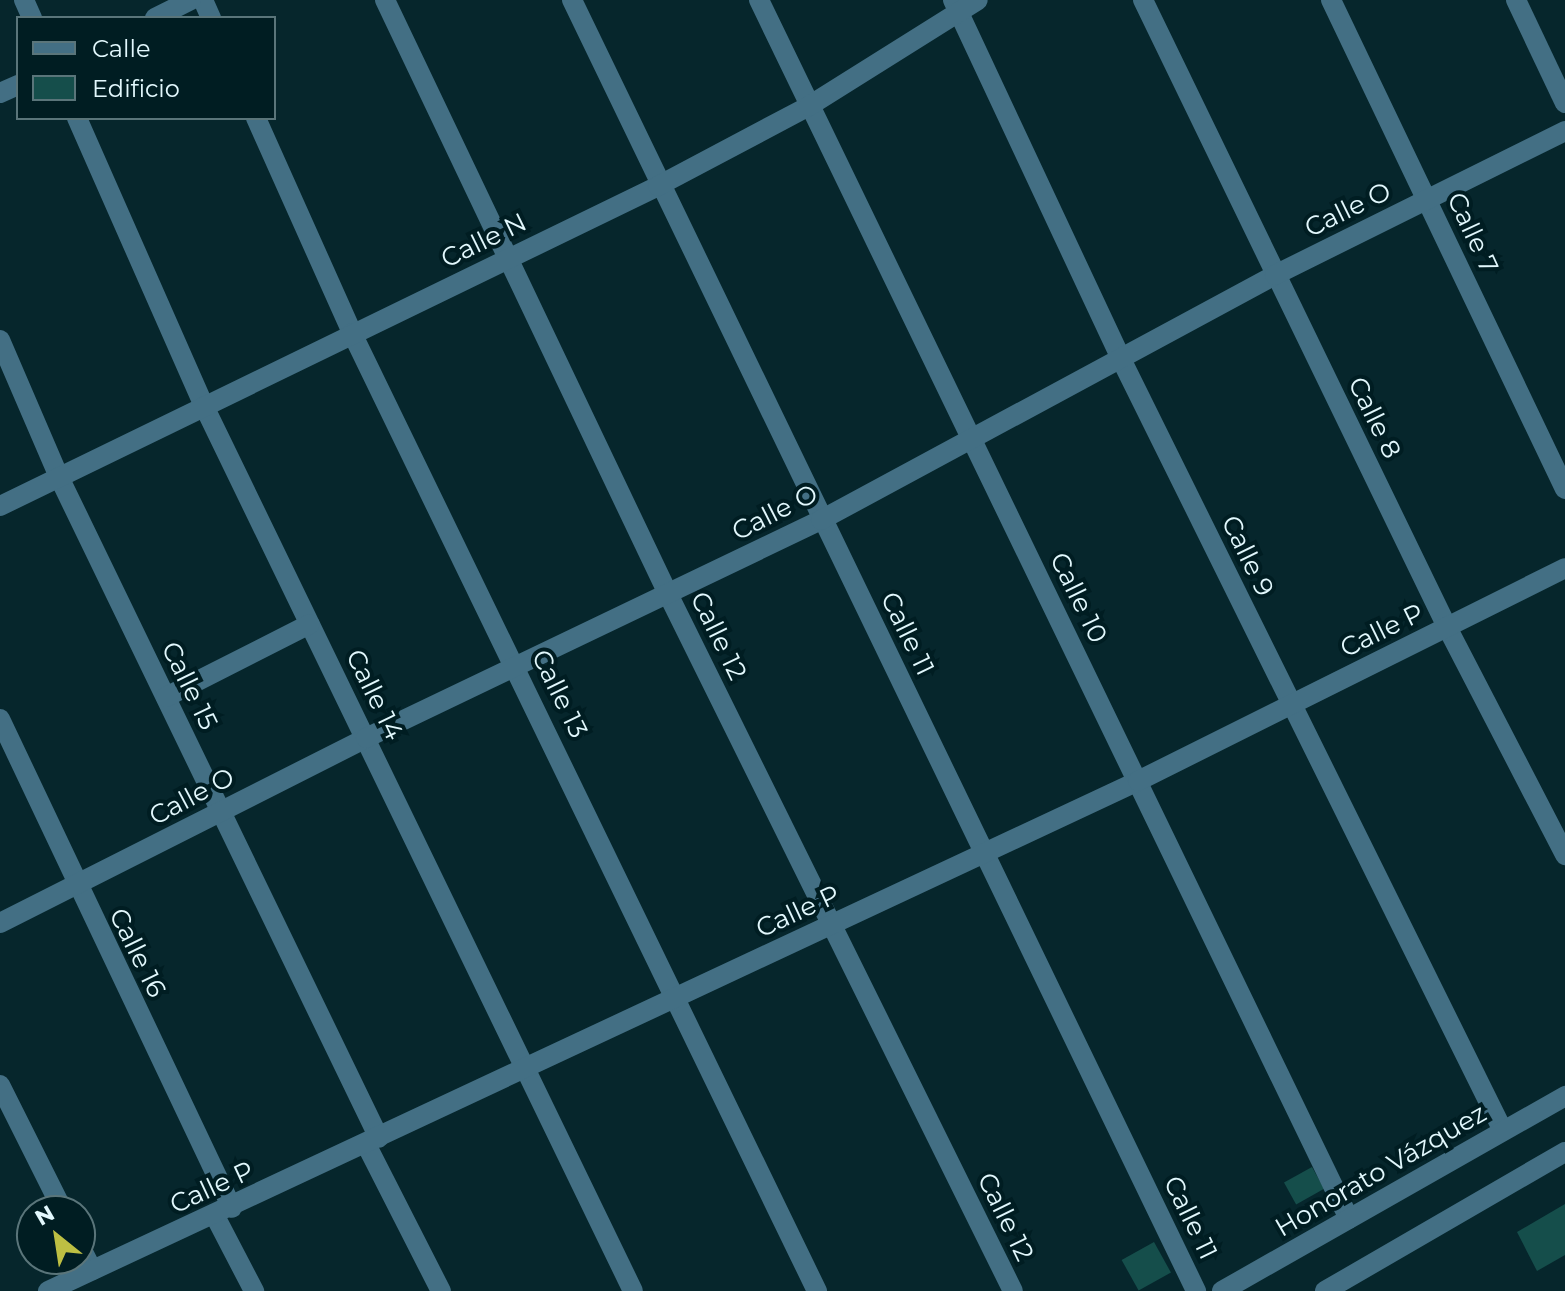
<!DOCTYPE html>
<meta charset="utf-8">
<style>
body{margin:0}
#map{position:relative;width:1565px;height:1291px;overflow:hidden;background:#06262c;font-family:Montserrat,sans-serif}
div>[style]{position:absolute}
.building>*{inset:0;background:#154e4b;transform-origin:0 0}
.minor>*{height:20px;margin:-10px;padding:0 10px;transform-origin:10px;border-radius:10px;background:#436f84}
span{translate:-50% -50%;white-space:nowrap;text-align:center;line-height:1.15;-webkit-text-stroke:8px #001d22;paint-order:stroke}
.street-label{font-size:26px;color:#e2f8fd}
.legend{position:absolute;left:16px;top:16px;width:260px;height:104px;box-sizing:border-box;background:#001d22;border:2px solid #5a757a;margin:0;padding:10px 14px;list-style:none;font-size:24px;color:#e2f8fd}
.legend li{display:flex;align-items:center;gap:16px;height:40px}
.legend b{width:40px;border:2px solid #5a757a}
.north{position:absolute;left:16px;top:1195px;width:80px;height:80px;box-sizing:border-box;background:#001d22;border:2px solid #5a757a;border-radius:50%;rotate:330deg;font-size:22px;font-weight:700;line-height:32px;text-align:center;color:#e2f8fd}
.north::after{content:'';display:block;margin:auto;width:28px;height:36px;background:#bdbf43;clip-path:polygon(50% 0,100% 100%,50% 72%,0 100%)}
</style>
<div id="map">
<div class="building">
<i style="left:1312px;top:1167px;width:25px;height:32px;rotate:61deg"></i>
<i style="clip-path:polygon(1565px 1204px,1565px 1255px,1537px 1271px,1517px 1232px)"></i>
<i style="left:1154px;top:1242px;width:35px;height:37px;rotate:61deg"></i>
</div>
<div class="minor">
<i style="left:24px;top:0;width:20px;rotate:66deg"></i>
<i style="left:203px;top:0;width:20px;rotate:66deg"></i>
<i style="left:385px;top:0;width:660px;rotate:64.52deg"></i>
<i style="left:669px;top:596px;width:775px;rotate:63.67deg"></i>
<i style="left:572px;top:0;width:1434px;rotate:64.2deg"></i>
<i style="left:759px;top:0;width:1354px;rotate:64.17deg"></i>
<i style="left:953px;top:0;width:399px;rotate:64.9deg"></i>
<i style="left:1122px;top:361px;width:859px;rotate:63.67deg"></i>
<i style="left:1143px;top:0;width:697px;rotate:64.13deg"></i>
<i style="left:1447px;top:627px;width:257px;rotate:62.6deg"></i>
<i style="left:1331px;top:0;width:542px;rotate:64.43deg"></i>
<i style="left:1516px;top:0;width:114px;rotate:64.6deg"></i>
<i style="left:155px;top:18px;width:40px;rotate:-26.6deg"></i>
<i style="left:0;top:93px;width:20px;rotate:-24deg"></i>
<i style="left:77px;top:118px;width:315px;rotate:66.2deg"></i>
<i style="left:204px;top:406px;width:983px;rotate:64.14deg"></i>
<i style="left:256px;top:118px;width:235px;rotate:65.9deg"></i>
<i style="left:352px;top:333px;width:1065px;rotate:64.11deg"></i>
<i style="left:0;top:340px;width:149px;rotate:66.7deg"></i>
<i style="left:59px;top:477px;width:734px;rotate:64.17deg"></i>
<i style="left:0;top:506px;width:732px;rotate:-25.93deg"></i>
<i style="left:658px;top:186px;width:171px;rotate:-27.9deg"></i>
<i style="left:809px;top:106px;width:199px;rotate:-32.1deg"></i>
<i style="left:166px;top:697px;width:161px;rotate:-26.9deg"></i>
<i style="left:0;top:719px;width:541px;rotate:64.62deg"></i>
<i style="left:0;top:923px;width:410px;rotate:-26.8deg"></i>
<i style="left:366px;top:738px;width:505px;rotate:-25.6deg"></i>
<i style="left:821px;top:520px;width:516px;rotate:-28.35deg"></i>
<i style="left:1275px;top:275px;width:324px;rotate:-26.4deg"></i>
<i style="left:0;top:1085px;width:141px;rotate:63.4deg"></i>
<i style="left:366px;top:1144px;width:165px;rotate:63deg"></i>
<i style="left:215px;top:1216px;width:85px;rotate:62.5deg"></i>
<i style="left:80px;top:1246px;width:27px;rotate:63deg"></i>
<i style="left:48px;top:1291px;width:1203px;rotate:-25.07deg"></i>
<i style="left:1138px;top:781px;width:477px;rotate:-26.5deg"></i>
<i style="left:1222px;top:1291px;width:395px;rotate:-29.6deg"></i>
<i style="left:1325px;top:1291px;width:277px;rotate:-30.1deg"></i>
</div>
<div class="street-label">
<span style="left:1348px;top:210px;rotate:-26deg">Calle O</span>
<span style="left:1472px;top:233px;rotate:65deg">Calle 7</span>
<span style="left:484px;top:241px;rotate:-26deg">Calle N</span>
<span style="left:1374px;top:418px;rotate:64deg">Calle 8</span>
<span style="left:775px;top:513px;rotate:-27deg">Calle O</span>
<span style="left:1247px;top:556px;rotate:64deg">Calle 9</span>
<span style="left:1078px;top:598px;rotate:64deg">Calle 10</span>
<span style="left:1382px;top:631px;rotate:-26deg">Calle P</span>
<span style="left:907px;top:634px;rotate:64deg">Calle 11</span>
<span style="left:718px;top:636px;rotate:64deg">Calle 12</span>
<span style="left:189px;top:686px;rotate:64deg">Calle 15</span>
<span style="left:559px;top:694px;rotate:64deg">Calle 13</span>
<span style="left:374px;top:695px;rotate:64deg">Calle 14</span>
<span style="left:192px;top:797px;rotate:-28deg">Calle O</span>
<span style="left:798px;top:912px;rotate:-25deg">Calle P</span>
<span style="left:137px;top:953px;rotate:64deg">Calle 16</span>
<span style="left:1381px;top:1171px;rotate:-30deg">Honorato Vázquez</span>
<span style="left:212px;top:1188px;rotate:-25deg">Calle P</span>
<span style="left:1005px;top:1217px;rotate:64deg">Calle 12</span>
<span style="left:1190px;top:1218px;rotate:64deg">Calle 11</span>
</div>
<ul class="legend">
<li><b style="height:10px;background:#436f84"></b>Calle</li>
<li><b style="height:22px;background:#154e4b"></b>Edificio</li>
</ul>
<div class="north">N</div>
</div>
